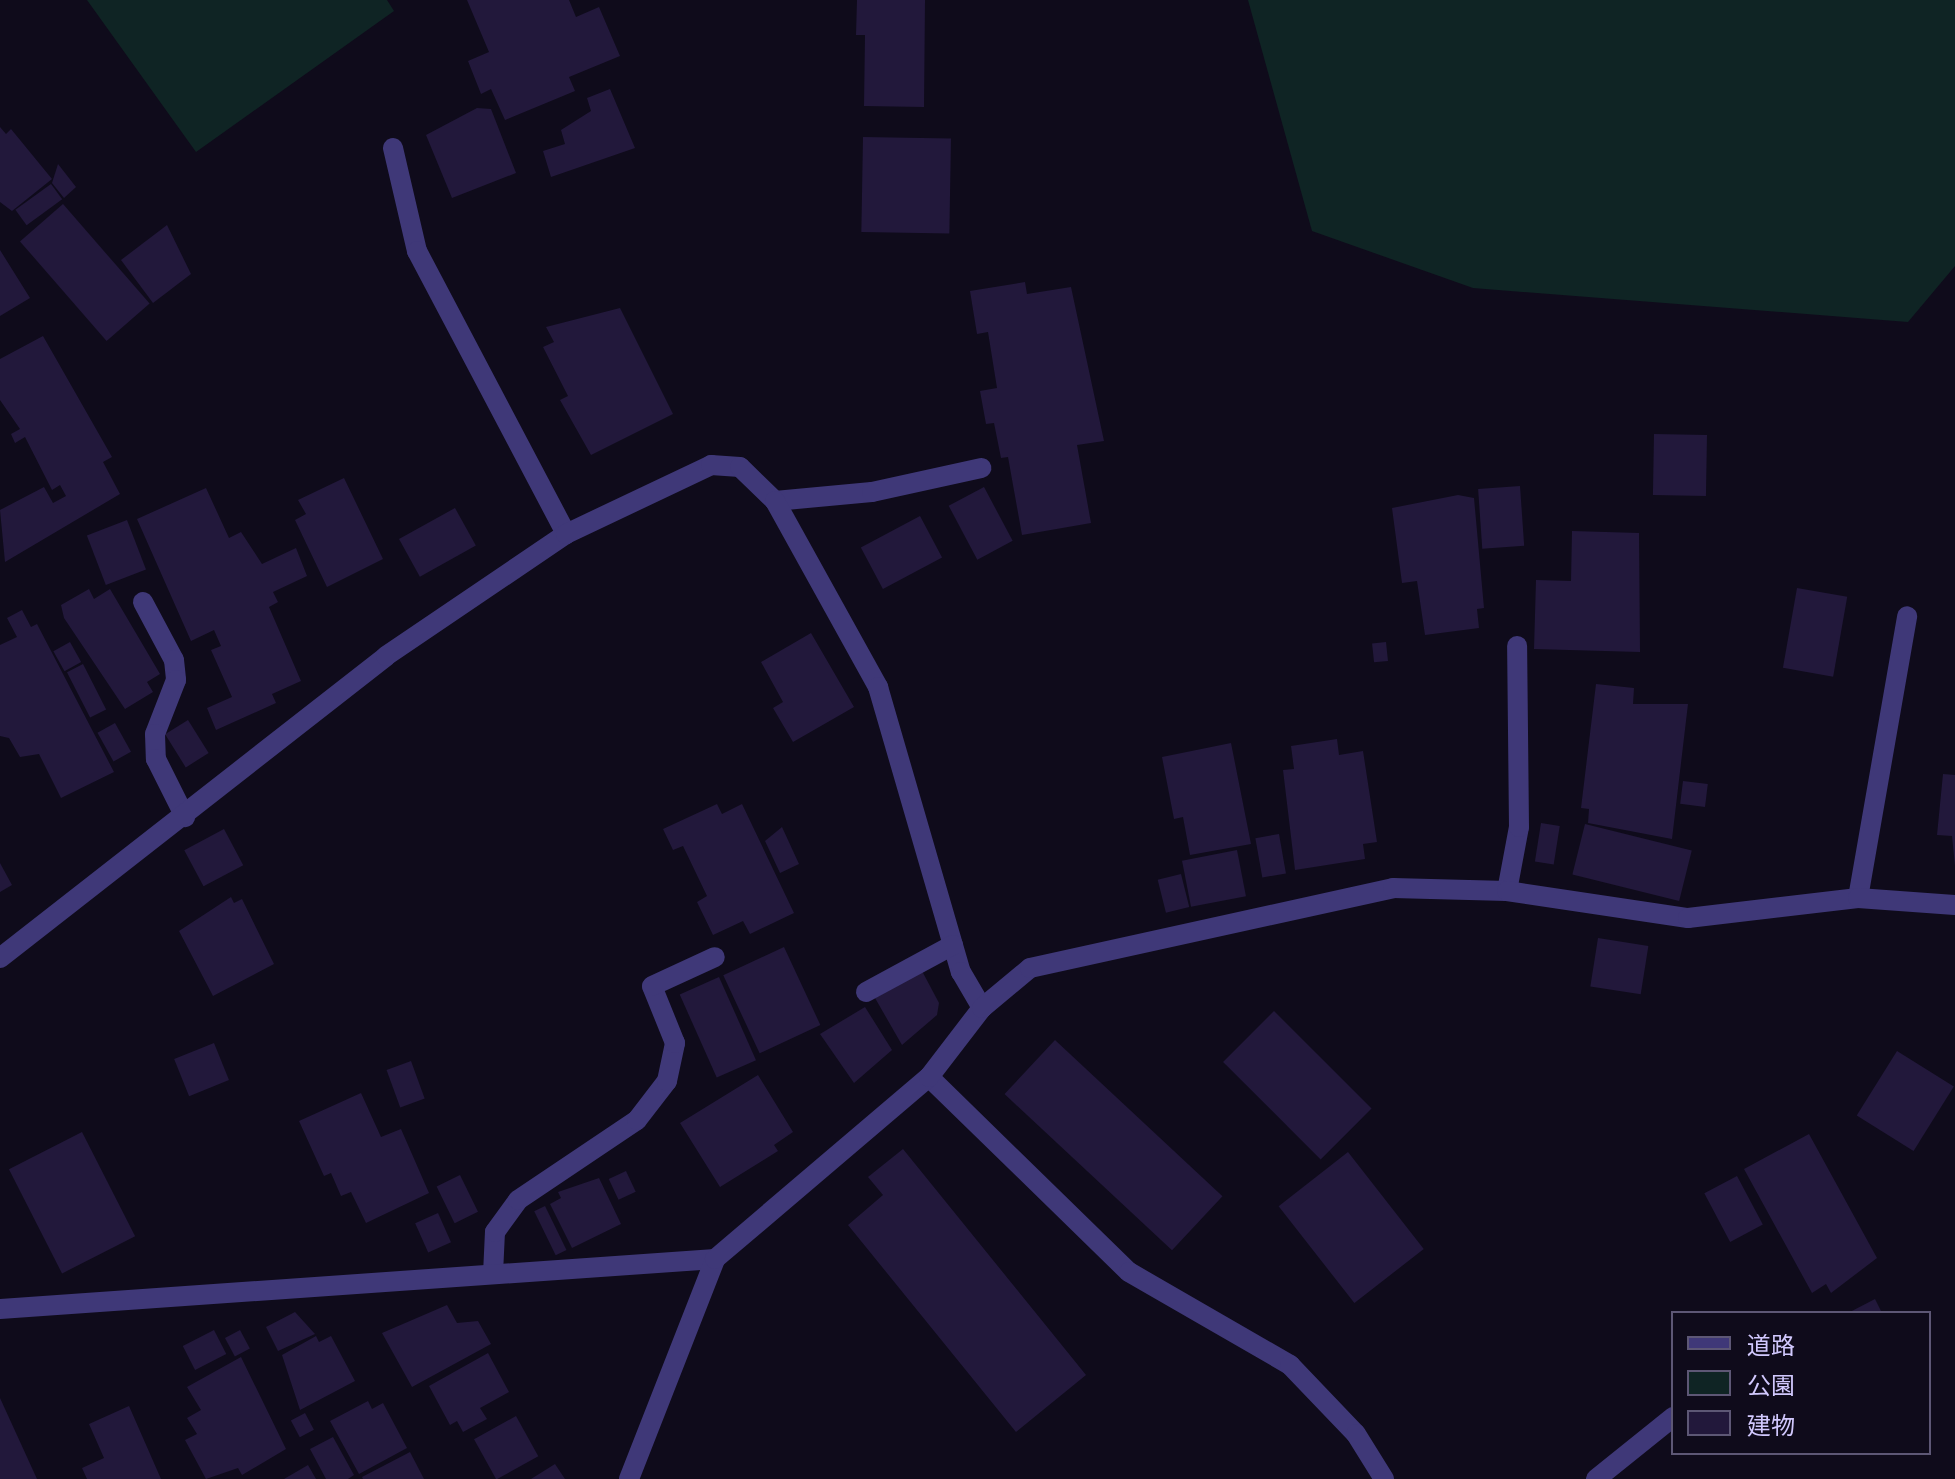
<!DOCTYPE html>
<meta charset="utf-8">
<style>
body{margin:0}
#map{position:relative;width:1955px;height:1479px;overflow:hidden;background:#0f0b1b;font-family:"Sofia Sans Condensed","Noto Sans JP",sans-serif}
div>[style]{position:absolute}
.green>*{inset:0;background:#0f2424}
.building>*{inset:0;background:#22183b;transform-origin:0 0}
.minor>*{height:20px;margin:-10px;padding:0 10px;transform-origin:10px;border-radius:10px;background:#3f3878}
span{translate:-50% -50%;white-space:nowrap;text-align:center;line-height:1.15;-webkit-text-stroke:8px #0f0b1b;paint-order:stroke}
.legend{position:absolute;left:1671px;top:1311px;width:260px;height:144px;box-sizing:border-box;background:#0f0b1b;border:2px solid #5d5775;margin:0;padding:10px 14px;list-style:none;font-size:24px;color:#d1c8fd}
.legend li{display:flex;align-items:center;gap:16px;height:40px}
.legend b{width:40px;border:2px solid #5d5775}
</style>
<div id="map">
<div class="green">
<i style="clip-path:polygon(87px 0,387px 0,394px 11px,196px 152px)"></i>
<i style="clip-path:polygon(1248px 0,1955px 0,1955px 266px,1908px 322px,1473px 288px,1312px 231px)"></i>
</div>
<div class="building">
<i style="clip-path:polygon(467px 0,569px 0,576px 17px,599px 7px,620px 56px,569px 77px,575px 91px,505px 120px,491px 89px,481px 94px,468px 61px,489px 52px)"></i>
<i style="clip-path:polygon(857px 0,925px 0,924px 107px,864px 106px,865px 35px,856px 35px)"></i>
<i style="clip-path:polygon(610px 89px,635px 148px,551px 177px,543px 151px,565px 144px,561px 130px,591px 111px,587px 98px)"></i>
<i style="clip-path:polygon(477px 108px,491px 109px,516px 173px,452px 198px,426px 135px)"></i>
<i style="clip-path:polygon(0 127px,6px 134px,11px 129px,52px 179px,12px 211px,0 202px)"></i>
<i style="left:863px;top:137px;width:88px;height:95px;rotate:1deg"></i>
<i style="clip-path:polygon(58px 164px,76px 187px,64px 198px,52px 183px)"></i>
<i style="left:51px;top:184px;width:19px;height:44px;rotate:54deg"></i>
<i style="left:63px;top:204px;width:132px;height:57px;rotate:49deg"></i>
<i style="clip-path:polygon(167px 225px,191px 274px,153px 303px,121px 260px)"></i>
<i style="clip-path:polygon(0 250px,30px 298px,0 316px)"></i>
<i style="clip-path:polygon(1025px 282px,1027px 294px,1071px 287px,1104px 441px,1077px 445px,1091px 523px,1022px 535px,1008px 457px,1001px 458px,994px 423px,986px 424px,980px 391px,997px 388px,988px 332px,977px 334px,970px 291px)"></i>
<i style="clip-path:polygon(620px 308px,673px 414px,591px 455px,560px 400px,568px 396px,543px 347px,554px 342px,546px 327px)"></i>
<i style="clip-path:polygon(43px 336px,112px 457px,103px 462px,120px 494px,5px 562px,0 510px,44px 487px,53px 503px,66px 496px,60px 485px,52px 490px,25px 437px,15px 443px,11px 434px,20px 429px,0 400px,0 359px)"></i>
<i style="left:1654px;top:434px;width:53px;height:61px;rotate:1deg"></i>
<i style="clip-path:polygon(344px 478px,383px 559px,327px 587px,295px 520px,306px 514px,298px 500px)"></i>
<i style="left:1520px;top:486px;width:60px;height:42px;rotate:86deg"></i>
<i style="left:984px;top:487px;width:61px;height:40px;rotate:62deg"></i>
<i style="clip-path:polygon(206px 488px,229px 538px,241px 532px,262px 564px,296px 548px,307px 576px,273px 592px,278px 602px,269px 607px,301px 681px,272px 694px,276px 703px,216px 730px,207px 708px,232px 697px,211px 650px,221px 646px,214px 630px,191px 641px,137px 519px)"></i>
<i style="clip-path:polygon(1458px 495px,1474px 498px,1484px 608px,1477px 609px,1479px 628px,1425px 635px,1417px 581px,1402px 583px,1392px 508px)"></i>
<i style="left:455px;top:508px;width:43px;height:64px;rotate:61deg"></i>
<i style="left:920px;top:516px;width:47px;height:67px;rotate:62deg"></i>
<i style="left:127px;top:520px;width:53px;height:43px;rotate:69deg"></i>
<i style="clip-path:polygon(1572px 531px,1639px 533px,1640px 652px,1534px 649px,1536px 580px,1571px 581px)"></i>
<i style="left:1797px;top:588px;width:51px;height:81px;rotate:10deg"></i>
<i style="clip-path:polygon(89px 589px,94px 599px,110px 589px,160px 674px,147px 682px,153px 692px,125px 709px,64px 618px,61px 605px)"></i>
<i style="clip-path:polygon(22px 610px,31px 627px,37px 624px,114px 772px,61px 798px,39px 754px,20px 757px,9px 738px,0 736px,0 645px,17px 637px,7px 618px)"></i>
<i style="clip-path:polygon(811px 633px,854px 707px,793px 742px,773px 708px,783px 702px,761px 662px)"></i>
<i style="left:70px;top:642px;width:23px;height:19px;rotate:61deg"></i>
<i style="left:1386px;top:642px;width:19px;height:14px;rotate:84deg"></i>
<i style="left:83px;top:664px;width:51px;height:18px;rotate:63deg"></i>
<i style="clip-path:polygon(1596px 684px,1634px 688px,1633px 704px,1688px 704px,1672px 839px,1588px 823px,1589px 809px,1581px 808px)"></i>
<i style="left:188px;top:720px;width:39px;height:27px;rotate:58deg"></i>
<i style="left:115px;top:723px;width:33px;height:20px;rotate:61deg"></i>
<i style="clip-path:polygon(1337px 739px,1339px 755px,1363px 751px,1377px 842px,1363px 844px,1365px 859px,1295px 870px,1283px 770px,1294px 769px,1291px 746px)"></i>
<i style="clip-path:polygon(1231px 743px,1251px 844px,1190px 855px,1183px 817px,1174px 819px,1162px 757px)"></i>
<i style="clip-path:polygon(1943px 774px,1955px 775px,1955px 866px,1952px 836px,1937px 835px)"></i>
<i style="left:1683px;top:781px;width:25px;height:23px;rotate:7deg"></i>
<i style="clip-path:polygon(717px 804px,722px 814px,742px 804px,794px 913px,750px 934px,743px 921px,713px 935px,697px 902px,707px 896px,683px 846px,673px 850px,663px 829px)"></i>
<i style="left:1541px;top:823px;width:19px;height:39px;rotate:9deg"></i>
<i style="left:1585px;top:824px;width:110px;height:52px;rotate:14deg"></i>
<i style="clip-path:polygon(782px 827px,799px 864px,780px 873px,765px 841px)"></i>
<i style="left:224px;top:829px;width:41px;height:45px;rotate:62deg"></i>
<i style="left:1279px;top:834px;width:40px;height:24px;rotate:80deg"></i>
<i style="left:1237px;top:850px;width:47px;height:56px;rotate:79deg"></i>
<i style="clip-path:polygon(0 863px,12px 885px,0 892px)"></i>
<i style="left:1181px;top:874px;width:34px;height:24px;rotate:76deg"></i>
<i style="clip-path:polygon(231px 897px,234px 903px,242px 899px,274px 964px,213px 996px,179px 931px)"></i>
<i style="left:1598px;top:938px;width:51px;height:49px;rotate:9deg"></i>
<i style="left:784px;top:947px;width:86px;height:67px;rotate:65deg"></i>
<i style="clip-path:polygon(922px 971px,939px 1003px,937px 1015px,902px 1045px,875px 998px)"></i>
<i style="left:719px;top:977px;width:91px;height:43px;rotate:66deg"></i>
<i style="clip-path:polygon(865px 1007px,892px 1050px,854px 1083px,820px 1034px)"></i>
<i style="left:1274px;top:1011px;width:138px;height:72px;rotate:45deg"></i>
<i style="left:1055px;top:1040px;width:229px;height:74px;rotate:43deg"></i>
<i style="left:214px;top:1043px;width:40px;height:43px;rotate:68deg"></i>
<i style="left:1897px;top:1051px;width:67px;height:76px;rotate:32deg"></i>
<i style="left:411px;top:1061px;width:40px;height:26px;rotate:70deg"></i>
<i style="clip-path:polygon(758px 1075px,793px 1132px,774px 1145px,778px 1151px,720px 1187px,680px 1123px)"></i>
<i style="clip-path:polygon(361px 1093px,381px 1137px,401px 1129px,429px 1193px,366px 1223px,351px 1192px,341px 1196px,331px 1173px,324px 1176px,299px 1121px)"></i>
<i style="left:82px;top:1132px;width:117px;height:82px;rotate:63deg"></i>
<i style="clip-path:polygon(1809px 1134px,1877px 1258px,1831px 1293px,1826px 1284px,1812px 1293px,1744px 1169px)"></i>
<i style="clip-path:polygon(903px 1149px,1086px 1375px,1016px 1432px,848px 1225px,883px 1195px,868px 1177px)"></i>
<i style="left:1348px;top:1152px;width:123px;height:88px;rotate:52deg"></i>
<i style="left:626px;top:1171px;width:23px;height:19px;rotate:65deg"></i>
<i style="left:460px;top:1175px;width:41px;height:26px;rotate:64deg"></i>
<i style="left:1737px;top:1176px;width:55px;height:37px;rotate:62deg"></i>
<i style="clip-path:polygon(599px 1178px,621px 1224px,572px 1248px,550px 1204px,561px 1198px,558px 1192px)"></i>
<i style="left:545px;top:1206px;width:49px;height:12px;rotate:64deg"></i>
<i style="left:438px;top:1213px;width:32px;height:25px;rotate:66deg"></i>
<i style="clip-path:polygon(1875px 1299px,1882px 1313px,1848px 1313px)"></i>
<i style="clip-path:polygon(447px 1305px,457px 1323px,478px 1321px,491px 1344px,412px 1387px,382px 1333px)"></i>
<i style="clip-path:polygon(295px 1312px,315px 1334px,278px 1351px,266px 1327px)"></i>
<i style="left:214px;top:1330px;width:27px;height:35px;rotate:63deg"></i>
<i style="left:240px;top:1330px;width:21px;height:17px;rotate:62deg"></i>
<i style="clip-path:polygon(316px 1336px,319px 1342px,331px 1336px,355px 1381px,300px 1410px,282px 1355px)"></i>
<i style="clip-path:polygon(488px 1353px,509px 1392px,480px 1408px,487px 1419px,463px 1432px,457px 1421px,450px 1425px,429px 1386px)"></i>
<i style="clip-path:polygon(241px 1357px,286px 1449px,242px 1475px,238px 1468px,206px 1479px,185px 1440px,197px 1434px,187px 1418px,201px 1410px,187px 1387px)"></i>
<i style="clip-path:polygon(0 1398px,37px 1479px,0 1479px)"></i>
<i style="clip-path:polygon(368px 1401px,372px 1409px,383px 1403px,407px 1448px,359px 1474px,330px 1421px)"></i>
<i style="clip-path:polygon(129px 1406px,161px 1479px,87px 1479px,82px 1468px,104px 1458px,89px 1424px)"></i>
<i style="left:305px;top:1413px;width:19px;height:16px;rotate:62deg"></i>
<i style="left:516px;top:1416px;width:46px;height:48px;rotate:61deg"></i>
<i style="clip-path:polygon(333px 1437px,354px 1475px,348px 1479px,326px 1479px,310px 1449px)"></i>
<i style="clip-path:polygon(410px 1452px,424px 1479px,363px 1479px,362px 1477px)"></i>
<i style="clip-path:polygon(555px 1464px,565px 1479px,531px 1479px)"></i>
<i style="clip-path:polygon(308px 1465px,316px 1479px,284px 1479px)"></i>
</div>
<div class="minor">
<i style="left:393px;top:148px;width:106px;rotate:76.9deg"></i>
<i style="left:417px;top:251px;width:320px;rotate:62.2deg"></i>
<i style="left:775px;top:501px;width:97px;rotate:-5.3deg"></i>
<i style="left:872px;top:492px;width:112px;rotate:-12.4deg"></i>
<i style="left:143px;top:602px;width:66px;rotate:61.9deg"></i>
<i style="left:174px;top:660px;width:20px;rotate:84deg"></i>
<i style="left:176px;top:680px;width:58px;rotate:111.3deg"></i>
<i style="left:155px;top:734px;width:25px;rotate:88deg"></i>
<i style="left:156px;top:759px;width:65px;rotate:63.4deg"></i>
<i style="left:1507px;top:891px;width:65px;rotate:-79.4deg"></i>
<i style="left:1519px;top:827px;width:181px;rotate:-90.6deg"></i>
<i style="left:1858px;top:898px;width:286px;rotate:-80.1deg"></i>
<i style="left:0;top:958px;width:490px;rotate:-38deg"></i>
<i style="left:386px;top:656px;width:217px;rotate:-34.1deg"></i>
<i style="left:566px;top:534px;width:161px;rotate:-25.4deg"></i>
<i style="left:711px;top:465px;width:29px;rotate:4deg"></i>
<i style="left:740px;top:467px;width:49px;rotate:44.2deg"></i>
<i style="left:775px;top:501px;width:213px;rotate:61deg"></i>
<i style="left:878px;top:687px;width:297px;rotate:73.8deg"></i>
<i style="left:961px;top:972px;width:42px;rotate:59.7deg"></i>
<i style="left:866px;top:992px;width:99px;rotate:-28.4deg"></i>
<i style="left:929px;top:1077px;width:279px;rotate:44.3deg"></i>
<i style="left:1129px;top:1272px;width:186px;rotate:30deg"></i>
<i style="left:1290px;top:1365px;width:95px;rotate:46.3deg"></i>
<i style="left:1356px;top:1434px;width:53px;rotate:58.1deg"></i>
<i style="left:493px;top:1274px;width:42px;rotate:-87.3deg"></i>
<i style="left:495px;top:1232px;width:39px;rotate:-54deg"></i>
<i style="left:518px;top:1200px;width:143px;rotate:-33.9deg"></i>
<i style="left:637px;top:1120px;width:49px;rotate:-52.4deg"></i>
<i style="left:667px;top:1081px;width:39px;rotate:-78deg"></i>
<i style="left:675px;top:1043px;width:61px;rotate:-112deg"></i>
<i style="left:652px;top:986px;width:69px;rotate:-24.7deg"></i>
<i style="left:0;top:1309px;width:717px;rotate:-4deg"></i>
<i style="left:629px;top:1479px;width:236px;rotate:-68.6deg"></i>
<i style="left:715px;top:1259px;width:281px;rotate:-40.4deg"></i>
<i style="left:929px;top:1077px;width:87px;rotate:-52.5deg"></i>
<i style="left:982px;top:1008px;width:62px;rotate:-39.8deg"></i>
<i style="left:1030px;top:968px;width:372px;rotate:-12.4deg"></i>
<i style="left:1393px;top:888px;width:114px;rotate:1.5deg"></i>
<i style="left:1507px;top:891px;width:183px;rotate:8.5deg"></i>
<i style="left:1688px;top:918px;width:171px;rotate:-6.7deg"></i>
<i style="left:1858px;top:898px;width:97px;rotate:4.1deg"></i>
<i style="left:1596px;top:1479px;width:99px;rotate:-38.8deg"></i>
</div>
<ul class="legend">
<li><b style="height:10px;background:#3f3878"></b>道路</li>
<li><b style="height:22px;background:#0f2424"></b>公園</li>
<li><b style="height:22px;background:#22183b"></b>建物</li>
</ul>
</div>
